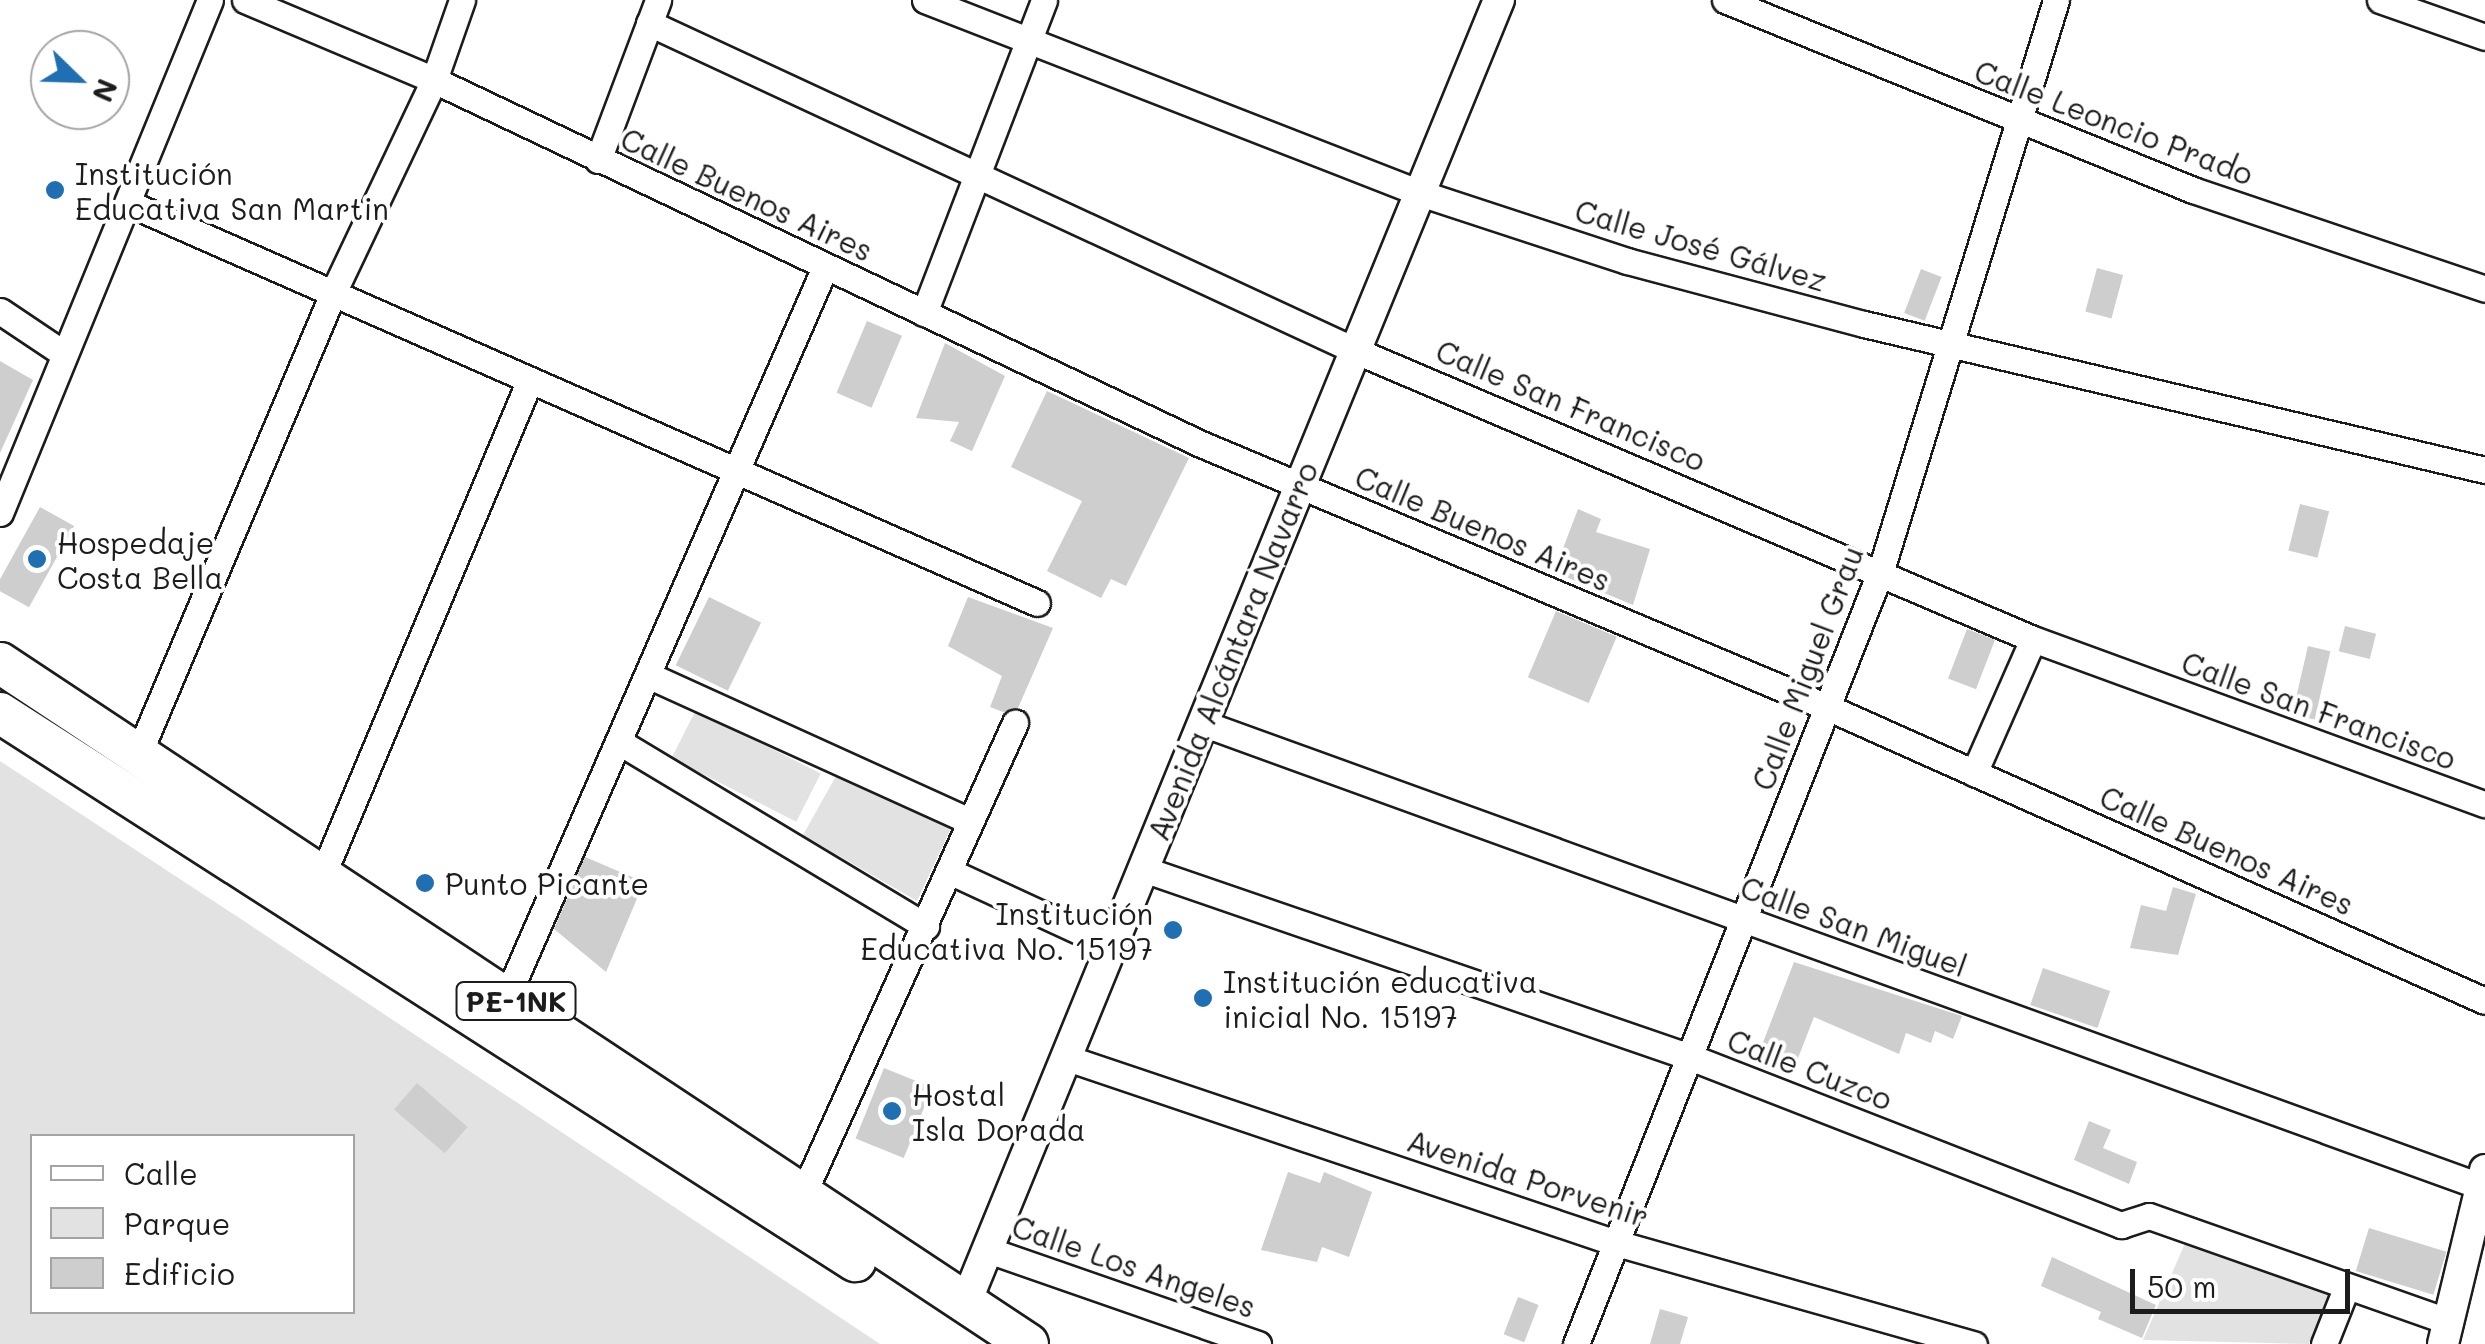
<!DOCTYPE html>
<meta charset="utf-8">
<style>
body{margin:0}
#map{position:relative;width:2485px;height:1344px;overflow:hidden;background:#fff;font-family:Mali,sans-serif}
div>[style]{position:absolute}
.green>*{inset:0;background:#e2e2e2;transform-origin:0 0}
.building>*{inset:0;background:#cecece;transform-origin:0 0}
.roads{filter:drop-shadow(2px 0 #1c1c1c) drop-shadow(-2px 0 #1c1c1c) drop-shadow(0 2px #1c1c1c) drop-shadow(0 -2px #1c1c1c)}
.minor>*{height:25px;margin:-12.5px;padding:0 12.5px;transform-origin:12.5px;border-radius:12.5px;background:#fff}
.tertiary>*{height:30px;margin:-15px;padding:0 15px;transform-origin:15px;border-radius:15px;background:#fff}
.primary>*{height:40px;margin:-20px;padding:0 20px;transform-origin:20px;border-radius:20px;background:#fff}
.dots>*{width:28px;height:28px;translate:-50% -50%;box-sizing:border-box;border:5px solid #fff;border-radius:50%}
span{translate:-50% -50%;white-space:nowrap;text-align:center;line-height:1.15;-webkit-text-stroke:8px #fff;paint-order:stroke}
.shield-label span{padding:2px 8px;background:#fff;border:2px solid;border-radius:8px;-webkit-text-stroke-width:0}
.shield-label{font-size:28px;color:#1c1c1c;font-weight:700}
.street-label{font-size:30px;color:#1c1c1c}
.poi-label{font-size:30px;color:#1c1c1c}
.left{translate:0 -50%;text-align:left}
.right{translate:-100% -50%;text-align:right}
.legend{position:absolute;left:30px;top:1134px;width:325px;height:180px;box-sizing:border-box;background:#fff;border:2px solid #a4a4a4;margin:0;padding:12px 18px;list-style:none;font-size:30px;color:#1c1c1c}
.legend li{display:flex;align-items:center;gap:20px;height:50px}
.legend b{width:50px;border:2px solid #a4a4a4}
.north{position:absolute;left:30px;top:30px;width:100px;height:100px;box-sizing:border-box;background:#fff;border:2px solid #a4a4a4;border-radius:50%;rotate:113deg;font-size:28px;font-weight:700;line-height:40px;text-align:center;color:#1c1c1c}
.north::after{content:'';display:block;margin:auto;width:35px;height:45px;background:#1f6fb2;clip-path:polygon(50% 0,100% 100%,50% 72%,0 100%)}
.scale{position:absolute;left:2130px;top:1269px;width:220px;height:45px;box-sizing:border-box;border:5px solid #1c1c1c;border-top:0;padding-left:12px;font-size:30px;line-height:35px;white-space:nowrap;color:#1c1c1c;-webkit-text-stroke:8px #fff;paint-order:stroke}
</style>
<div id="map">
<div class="green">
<i style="left:696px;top:710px;width:140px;height:54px;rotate:27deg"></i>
<i style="clip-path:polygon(evenodd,0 761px,247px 923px,880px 1344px,0 1344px,0 761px,32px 1136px,352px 1136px,352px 1312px,32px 1312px,32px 1136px)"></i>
<i style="clip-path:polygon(836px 776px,951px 828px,917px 901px,803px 835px)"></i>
<i style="clip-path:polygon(2186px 1241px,2331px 1293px,2309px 1344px,2143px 1340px)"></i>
</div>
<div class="building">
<i style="left:2097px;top:268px;width:27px;height:45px;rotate:15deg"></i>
<i style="left:1921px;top:269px;width:22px;height:47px;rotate:21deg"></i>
<i style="left:867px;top:321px;width:38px;height:78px;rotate:23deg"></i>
<i style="clip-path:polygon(945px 343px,1005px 376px,972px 451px,950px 441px,959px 422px,916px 418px)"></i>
<i style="clip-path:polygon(0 361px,33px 380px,0 453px)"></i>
<i style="clip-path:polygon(1047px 391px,1189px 458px,1126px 586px,1111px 579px,1101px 598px,1047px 571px,1082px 501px,1011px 467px)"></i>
<i style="left:2300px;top:504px;width:30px;height:48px;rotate:14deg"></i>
<i style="left:40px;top:507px;width:39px;height:93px;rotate:29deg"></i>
<i style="clip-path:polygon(1578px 509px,1601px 519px,1596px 532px,1650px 549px,1633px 605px,1554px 572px)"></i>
<i style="left:709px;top:597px;width:58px;height:76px;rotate:26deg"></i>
<i style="clip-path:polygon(968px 597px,1053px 628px,1018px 708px,1003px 712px,990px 707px,1002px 676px,948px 646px)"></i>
<i style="left:1556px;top:611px;width:66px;height:72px;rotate:23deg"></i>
<i style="left:2345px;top:626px;width:32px;height:26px;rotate:14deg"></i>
<i style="left:1967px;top:629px;width:30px;height:53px;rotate:21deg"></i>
<i style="left:2308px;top:646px;width:23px;height:70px;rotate:13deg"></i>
<i style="clip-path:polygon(585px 857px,644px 882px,606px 972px,554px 929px)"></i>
<i style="clip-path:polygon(2173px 887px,2196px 894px,2178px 955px,2130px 948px,2141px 905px,2166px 911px)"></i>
<i style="clip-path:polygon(1794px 962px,1962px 1016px,1953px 1039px,1935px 1031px,1931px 1043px,1906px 1033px,1899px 1054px,1814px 1017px,1793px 1071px,1757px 1058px)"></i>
<i style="left:2043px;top:968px;width:71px;height:39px;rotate:19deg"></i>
<i style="left:884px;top:1068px;width:52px;height:76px;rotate:22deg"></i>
<i style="left:417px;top:1083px;width:67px;height:35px;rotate:41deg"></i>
<i style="clip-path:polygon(2089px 1121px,2111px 1130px,2103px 1148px,2137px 1162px,2129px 1184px,2074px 1160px)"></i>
<i style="clip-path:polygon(1288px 1172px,1320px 1183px,1324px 1172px,1372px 1192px,1349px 1257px,1322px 1247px,1317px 1262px,1261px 1250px)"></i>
<i style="left:2369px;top:1228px;width:81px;height:45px;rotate:17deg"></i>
<i style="clip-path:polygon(2052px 1257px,2156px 1305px,2142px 1338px,2098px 1319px,2101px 1312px,2041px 1286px)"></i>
<i style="left:1518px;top:1297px;width:22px;height:40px;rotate:21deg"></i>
<i style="clip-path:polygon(1660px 1309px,1688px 1317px,1680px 1344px,1650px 1344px)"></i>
</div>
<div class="roads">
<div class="minor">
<i style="left:245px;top:0;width:205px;rotate:22.9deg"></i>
<i style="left:434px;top:80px;width:849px;rotate:25.39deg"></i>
<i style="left:1201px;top:444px;width:681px;rotate:22.8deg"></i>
<i style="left:1829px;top:708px;width:718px;rotate:24.07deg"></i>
<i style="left:925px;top:0;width:531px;rotate:21.3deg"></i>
<i style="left:1420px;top:193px;width:218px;rotate:18.2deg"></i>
<i style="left:1627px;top:261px;width:245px;rotate:14.9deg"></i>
<i style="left:1864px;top:324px;width:638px;rotate:13.23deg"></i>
<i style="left:1725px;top:0;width:505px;rotate:22.1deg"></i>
<i style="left:2193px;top:190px;width:308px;rotate:18.7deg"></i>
<i style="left:2380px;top:0;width:111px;rotate:19.4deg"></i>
<i style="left:649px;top:23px;width:777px;rotate:24.88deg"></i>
<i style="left:1354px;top:350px;width:738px;rotate:23.06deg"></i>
<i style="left:2033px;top:639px;width:481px;rotate:20.1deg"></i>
<i style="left:598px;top:160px;width:171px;rotate:-69.4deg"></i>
<i style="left:128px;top:203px;width:993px;rotate:23.75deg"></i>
<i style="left:0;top:311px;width:73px;rotate:33.9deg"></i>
<i style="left:924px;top:313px;width:335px;rotate:-69deg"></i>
<i style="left:0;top:513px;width:554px;rotate:-67.74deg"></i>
<i style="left:650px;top:676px;width:350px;rotate:24.4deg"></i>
<i style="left:1202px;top:723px;width:1365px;rotate:19.92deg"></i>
<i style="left:621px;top:743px;width:356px;rotate:31deg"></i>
<i style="left:138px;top:755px;width:499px;rotate:-67.1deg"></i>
<i style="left:332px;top:295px;width:238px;rotate:-64.6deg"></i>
<i style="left:434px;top:80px;width:85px;rotate:-70.7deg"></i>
<i style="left:1974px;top:773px;width:146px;rotate:-66.2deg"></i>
<i style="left:1143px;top:869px;width:578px;rotate:18.97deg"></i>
<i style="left:1690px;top:1057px;width:463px;rotate:21.3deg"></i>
<i style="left:2121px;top:1225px;width:29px;rotate:-18deg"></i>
<i style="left:2149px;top:1216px;width:319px;rotate:19.4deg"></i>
<i style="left:951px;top:872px;width:174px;rotate:24.8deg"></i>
<i style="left:322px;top:876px;width:536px;rotate:-67.26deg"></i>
<i style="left:501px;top:1010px;width:811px;rotate:-66.44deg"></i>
<i style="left:1067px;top:1058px;width:579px;rotate:18.62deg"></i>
<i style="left:1616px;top:1243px;width:372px;rotate:15.8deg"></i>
<i style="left:803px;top:1194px;width:517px;rotate:-65.77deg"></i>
<i style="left:988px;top:1250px;width:286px;rotate:19.2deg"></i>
<i style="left:1576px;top:1344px;width:832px;rotate:-68.49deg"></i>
<i style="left:1881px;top:570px;width:596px;rotate:-72.93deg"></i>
<i style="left:2324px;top:1344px;width:62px;rotate:-68.4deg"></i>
</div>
<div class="tertiary">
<i style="left:966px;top:1302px;width:1407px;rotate:-67.74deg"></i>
<i style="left:2443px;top:1344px;width:179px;rotate:-76.4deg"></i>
</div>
<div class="primary">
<i style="left:0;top:663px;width:1233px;rotate:33.52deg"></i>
<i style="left:0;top:713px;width:1016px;rotate:32.66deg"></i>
</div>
</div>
<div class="dots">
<i style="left:55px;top:190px;background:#1f6fb2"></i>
<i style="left:37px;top:559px;background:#1f6fb2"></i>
<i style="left:425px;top:883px;background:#1f6fb2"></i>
<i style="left:1173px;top:930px;background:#1f6fb2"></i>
<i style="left:1203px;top:998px;background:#1f6fb2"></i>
<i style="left:892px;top:1111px;background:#1f6fb2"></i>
</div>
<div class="shield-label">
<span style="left:516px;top:1001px">PE-1NK</span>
</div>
<div class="street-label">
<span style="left:2114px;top:122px;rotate:21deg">Calle Leoncio Prado</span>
<span style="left:747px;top:194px;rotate:25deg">Calle Buenos Aires</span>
<span style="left:1701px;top:245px;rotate:16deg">Calle José Gálvez</span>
<span style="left:1571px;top:405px;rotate:23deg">Calle San Francisco</span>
<span style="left:1483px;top:528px;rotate:23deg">Calle Buenos Aires</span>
<span style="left:1232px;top:651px;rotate:-68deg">Avenida Alcántara Navarro</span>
<span style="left:1807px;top:668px;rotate:-69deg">Calle Miguel Grau</span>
<span style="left:2319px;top:710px;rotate:20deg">Calle San Francisco</span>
<span style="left:2227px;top:850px;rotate:24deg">Calle Buenos Aires</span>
<span style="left:1854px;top:926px;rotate:20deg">Calle San Miguel</span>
<span style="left:1810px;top:1069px;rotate:21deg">Calle Cuzco</span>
<span style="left:1528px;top:1178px;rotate:18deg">Avenida Porvenir</span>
<span style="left:1134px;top:1266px;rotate:19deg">Calle Los Angeles</span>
</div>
<div class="poi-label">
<span class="left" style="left:75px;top:190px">Institución<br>Educativa San Martin</span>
<span class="left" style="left:57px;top:559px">Hospedaje<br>Costa Bella</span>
<span class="left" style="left:445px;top:883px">Punto Picante</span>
<span class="right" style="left:1153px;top:930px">Institución<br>Educativa No. 15197</span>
<span class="left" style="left:1223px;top:998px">Institución educativa<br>inicial No. 15197</span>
<span class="left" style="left:912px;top:1111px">Hostal<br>Isla Dorada</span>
</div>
<ul class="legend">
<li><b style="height:12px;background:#fff"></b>Calle</li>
<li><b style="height:28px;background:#e2e2e2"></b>Parque</li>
<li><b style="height:28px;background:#cecece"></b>Edificio</li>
</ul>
<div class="north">N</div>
<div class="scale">50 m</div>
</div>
